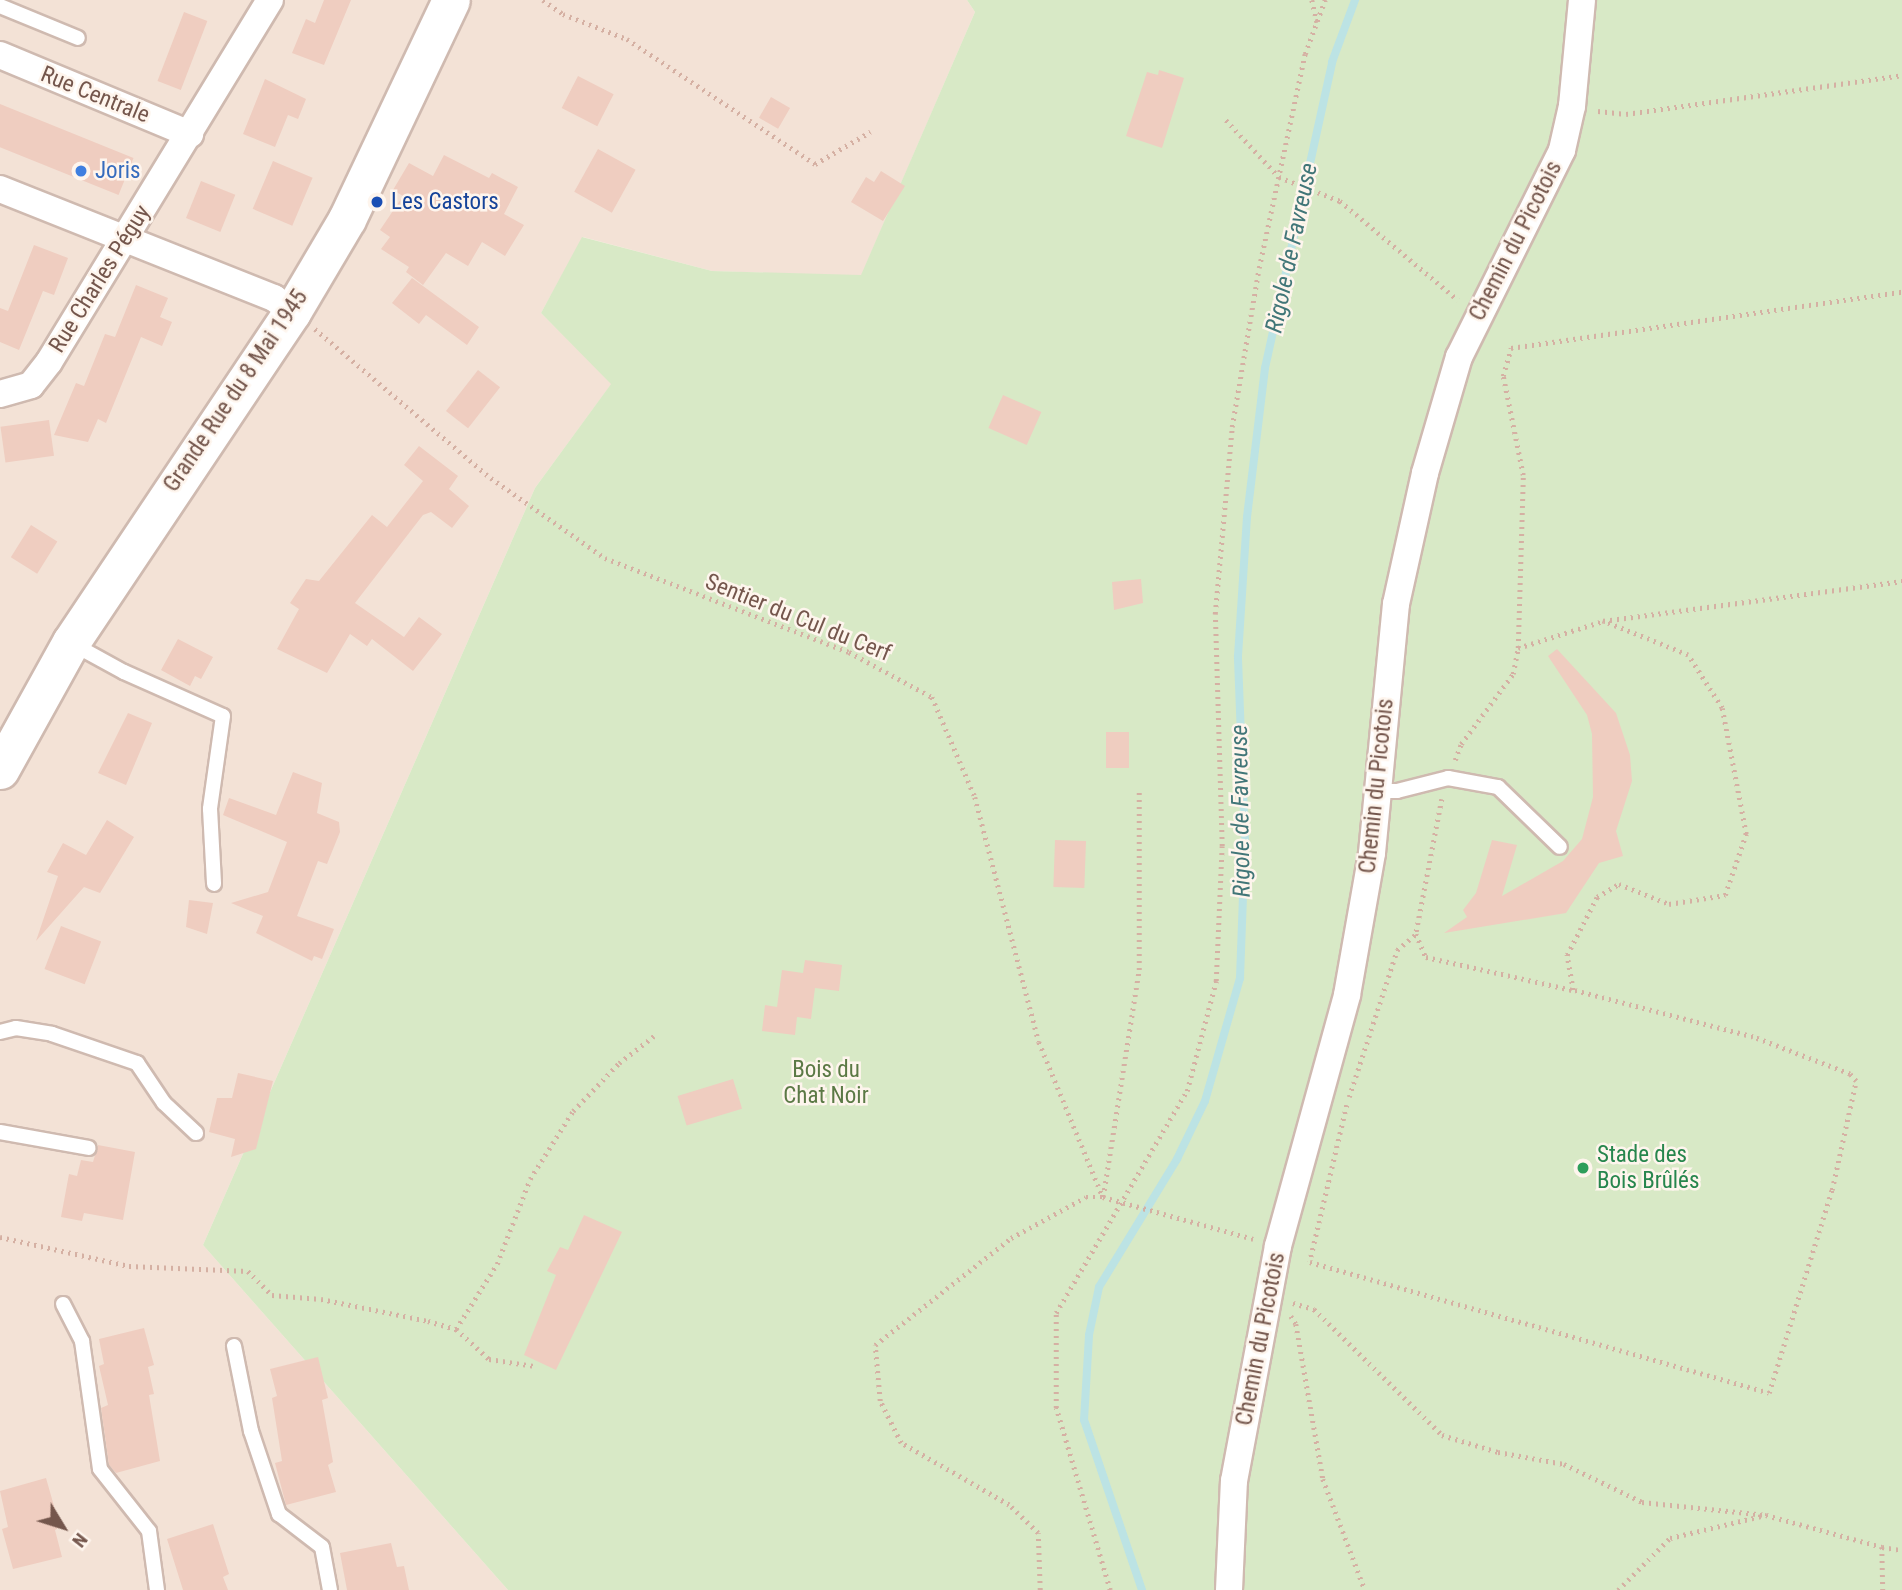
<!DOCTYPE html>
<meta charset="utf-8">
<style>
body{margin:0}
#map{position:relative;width:1902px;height:1590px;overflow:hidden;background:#fbf1e7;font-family:"Roboto Condensed",sans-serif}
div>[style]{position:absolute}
.residential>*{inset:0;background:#f3e2d6}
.green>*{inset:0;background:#d8e9c6}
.stream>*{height:8px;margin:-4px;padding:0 4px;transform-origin:4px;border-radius:4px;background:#bce3e4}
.building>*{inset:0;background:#efcdc0;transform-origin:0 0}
.path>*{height:4.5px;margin-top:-2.25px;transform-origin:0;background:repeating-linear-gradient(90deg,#d5b0a3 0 2px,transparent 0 7px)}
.roads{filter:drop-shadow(2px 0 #cfbab0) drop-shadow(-2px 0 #cfbab0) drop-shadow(0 2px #cfbab0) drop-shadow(0 -2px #cfbab0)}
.service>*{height:14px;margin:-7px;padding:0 7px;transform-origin:7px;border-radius:7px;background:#fff}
.minor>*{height:26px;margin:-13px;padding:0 13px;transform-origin:13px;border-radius:13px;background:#fff}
.secondary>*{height:37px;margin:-18.5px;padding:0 18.5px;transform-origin:18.5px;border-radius:18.5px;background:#fff}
.dots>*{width:19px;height:19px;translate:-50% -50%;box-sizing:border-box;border:4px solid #fef5ed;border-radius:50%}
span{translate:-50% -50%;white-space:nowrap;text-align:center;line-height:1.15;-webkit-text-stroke:5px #fef5ed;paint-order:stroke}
.street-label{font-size:23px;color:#74564c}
.shop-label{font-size:23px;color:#366cbe}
.left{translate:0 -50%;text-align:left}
.transit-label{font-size:23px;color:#164399}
.park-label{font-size:23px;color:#5b7945}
.leisure-label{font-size:23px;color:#27864d}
.water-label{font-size:24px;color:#417678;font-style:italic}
.north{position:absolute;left:28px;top:1492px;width:70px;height:70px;-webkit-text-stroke:5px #fef5ed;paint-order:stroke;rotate:128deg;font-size:19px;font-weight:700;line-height:28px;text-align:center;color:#74564c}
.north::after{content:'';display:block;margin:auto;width:24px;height:32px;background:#74564c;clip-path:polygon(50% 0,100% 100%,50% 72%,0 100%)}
</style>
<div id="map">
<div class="residential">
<i style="clip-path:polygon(0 0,967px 0,975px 12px,861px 276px,712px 271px,583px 237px,541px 313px,612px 383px,535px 488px,203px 1245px,508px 1590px,0 1590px)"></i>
</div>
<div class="green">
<i style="clip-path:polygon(967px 0,1902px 0,1902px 1590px,508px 1590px,203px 1245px,535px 488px,611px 384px,541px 313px,582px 237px,712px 271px,861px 275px,975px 12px)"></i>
</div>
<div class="stream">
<i style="left:1142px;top:1590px;width:180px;rotate:-108.8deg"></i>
<i style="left:1084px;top:1420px;width:85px;rotate:-86.6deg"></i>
<i style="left:1089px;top:1335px;width:49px;rotate:-78.2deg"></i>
<i style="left:1099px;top:1287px;width:150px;rotate:-58.6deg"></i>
<i style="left:1177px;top:1159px;width:64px;rotate:-64.2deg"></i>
<i style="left:1205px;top:1101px;width:128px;rotate:-74.1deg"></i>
<i style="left:1240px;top:978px;width:137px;rotate:-87.9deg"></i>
<i style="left:1245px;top:841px;width:185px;rotate:-92.2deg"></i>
<i style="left:1238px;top:656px;width:139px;rotate:-86.3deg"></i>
<i style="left:1247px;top:517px;width:150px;rotate:-83.1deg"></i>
<i style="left:1265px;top:368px;width:313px;rotate:-77.6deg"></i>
<i style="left:1332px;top:62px;width:66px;rotate:-69.6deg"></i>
</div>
<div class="building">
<i style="clip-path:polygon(324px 0,351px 0,324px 65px,292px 53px,306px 19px,315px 23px)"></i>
<i style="left:184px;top:12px;width:25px;height:74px;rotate:21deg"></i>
<i style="clip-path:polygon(1159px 70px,1184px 78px,1162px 148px,1126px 136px,1147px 72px,1158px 75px)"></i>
<i style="left:578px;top:76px;width:40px;height:36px;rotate:27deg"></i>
<i style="clip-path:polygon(265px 79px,306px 99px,298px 119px,288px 115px,275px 147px,243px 134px)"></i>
<i style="left:771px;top:97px;width:22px;height:24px;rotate:30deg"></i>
<i style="left:0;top:104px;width:144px;height:40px;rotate:22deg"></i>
<i style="left:598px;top:149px;width:43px;height:49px;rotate:29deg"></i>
<i style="clip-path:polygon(444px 155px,489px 178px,492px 173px,518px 187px,504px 214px,524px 225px,505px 256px,482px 242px,468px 266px,446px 253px,423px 285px,406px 272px,409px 267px,381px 249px,390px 237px,380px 230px,403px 196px,393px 190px,409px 163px,433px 176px)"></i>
<i style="left:273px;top:161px;width:43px;height:52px;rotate:23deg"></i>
<i style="clip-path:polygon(881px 171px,905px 186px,883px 221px,851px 202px,866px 177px,874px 182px)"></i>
<i style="left:201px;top:181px;width:37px;height:40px;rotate:22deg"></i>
<i style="clip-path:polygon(34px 245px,68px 258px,54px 295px,43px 291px,19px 350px,0 342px,0 308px,8px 311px)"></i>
<i style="clip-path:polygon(412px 278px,479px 327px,467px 345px,426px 315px,419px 324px,392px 303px)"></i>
<i style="clip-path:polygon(136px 285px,168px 298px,160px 317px,172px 322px,162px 346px,141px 337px,106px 423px,98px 419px,88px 442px,54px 435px,76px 383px,84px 386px,105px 334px,115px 337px)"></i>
<i style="left:478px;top:370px;width:28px;height:52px;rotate:38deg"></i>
<i style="left:1003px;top:395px;width:42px;height:36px;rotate:24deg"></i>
<i style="left:49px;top:420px;width:36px;height:49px;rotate:82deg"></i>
<i style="clip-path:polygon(419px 446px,458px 476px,449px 489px,469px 506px,452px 528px,431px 512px,423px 515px,355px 603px,404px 637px,419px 617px,442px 634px,413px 671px,372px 639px,367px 646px,350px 634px,327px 673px,277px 649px,299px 609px,290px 603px,306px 579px,319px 581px,372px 515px,387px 527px,423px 481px,404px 465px)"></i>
<i style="left:31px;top:525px;width:31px;height:38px;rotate:32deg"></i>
<i style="clip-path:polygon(1141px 579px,1143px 603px,1114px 610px,1112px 582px)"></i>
<i style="clip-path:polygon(178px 639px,213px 657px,201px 679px,195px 676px,190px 686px,161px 670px)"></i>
<i style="clip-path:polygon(1557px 649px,1616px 713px,1630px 755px,1632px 781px,1616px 831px,1623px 856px,1599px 863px,1566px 913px,1444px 933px,1467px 917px,1463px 910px,1476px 893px,1492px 840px,1517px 845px,1502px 896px,1563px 861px,1582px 839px,1593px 797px,1592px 734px,1587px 715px,1548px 656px)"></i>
<i style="clip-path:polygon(128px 713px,152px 723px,126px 785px,98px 773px)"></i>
<i style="left:1106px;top:732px;width:23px;height:36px"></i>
<i style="clip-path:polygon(293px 772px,322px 783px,317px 813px,339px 822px,340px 832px,327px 864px,318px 861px,297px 916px,334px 929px,322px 959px,314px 956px,312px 961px,256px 933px,263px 916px,231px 903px,268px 892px,287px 842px,223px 815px,229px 798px,276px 815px)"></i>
<i style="clip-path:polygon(107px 820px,134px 837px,100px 893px,84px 887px,36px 941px,58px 876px,47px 872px,63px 843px,86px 855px)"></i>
<i style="left:1055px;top:840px;width:31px;height:47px;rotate:2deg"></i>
<i style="clip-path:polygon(189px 900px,213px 903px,207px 934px,186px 927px)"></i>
<i style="left:61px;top:926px;width:43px;height:46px;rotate:21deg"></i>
<i style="clip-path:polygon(805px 960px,842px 965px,839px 991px,815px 988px,811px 1019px,797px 1017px,795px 1035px,762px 1031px,765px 1005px,777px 1007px,782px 970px,803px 973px)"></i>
<i style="clip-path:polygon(238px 1073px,273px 1081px,256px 1149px,231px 1157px,235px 1139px,209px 1132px,217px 1098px,232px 1098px)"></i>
<i style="left:733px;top:1079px;width:31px;height:58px;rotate:73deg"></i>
<i style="clip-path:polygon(98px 1145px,135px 1152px,123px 1220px,84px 1213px,82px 1221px,61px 1217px,69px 1174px,77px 1176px,81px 1160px,93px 1162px)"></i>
<i style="clip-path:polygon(584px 1215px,622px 1232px,556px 1370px,524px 1355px,556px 1275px,547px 1271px,560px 1247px,568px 1250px)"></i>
<i style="clip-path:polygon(144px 1328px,154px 1365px,148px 1367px,154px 1394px,149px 1395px,160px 1461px,116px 1473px,109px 1465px,101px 1408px,108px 1405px,99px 1366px,104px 1364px,99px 1339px)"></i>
<i style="clip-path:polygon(318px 1357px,328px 1398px,322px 1400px,333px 1462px,328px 1465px,336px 1492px,286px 1505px,275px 1463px,282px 1461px,272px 1398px,277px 1396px,270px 1369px)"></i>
<i style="clip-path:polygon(46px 1478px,60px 1527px,55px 1530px,62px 1557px,13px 1569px,2px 1529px,8px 1527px,0 1491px)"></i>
<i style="clip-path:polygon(213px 1524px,229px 1574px,223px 1577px,228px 1590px,183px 1590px,167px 1539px)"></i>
<i style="clip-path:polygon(391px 1543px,397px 1567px,404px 1566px,409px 1590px,347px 1590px,340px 1553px)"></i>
</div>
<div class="path">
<i style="left:543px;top:0;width:24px;rotate:35deg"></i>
<i style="left:563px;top:14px;width:69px;rotate:21.3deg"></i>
<i style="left:627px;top:39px;width:226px;rotate:33.6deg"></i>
<i style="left:815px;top:164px;width:64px;rotate:-30.2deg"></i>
<i style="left:1312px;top:0;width:23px;rotate:77deg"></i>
<i style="left:1598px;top:111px;width:28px;rotate:6deg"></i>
<i style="left:1626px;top:114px;width:279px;rotate:-8deg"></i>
<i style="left:1226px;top:120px;width:78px;rotate:47.1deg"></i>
<i style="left:1279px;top:177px;width:66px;rotate:21.5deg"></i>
<i style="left:1340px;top:201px;width:154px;rotate:40deg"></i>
<i style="left:315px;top:329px;width:231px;rotate:40.3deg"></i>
<i style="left:491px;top:478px;width:139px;rotate:35.1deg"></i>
<i style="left:605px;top:558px;width:261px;rotate:21.1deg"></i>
<i style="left:849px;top:652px;width:94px;rotate:28.5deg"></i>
<i style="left:932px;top:697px;width:109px;rotate:66.7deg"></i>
<i style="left:975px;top:797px;width:253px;rotate:75.4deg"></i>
<i style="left:1039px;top:1042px;width:168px;rotate:67.6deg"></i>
<i style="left:1518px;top:648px;width:89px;rotate:-17.6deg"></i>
<i style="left:1603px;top:621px;width:302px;rotate:-7.6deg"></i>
<i style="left:1455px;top:760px;width:17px;rotate:-69deg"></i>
<i style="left:1461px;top:744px;width:87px;rotate:-53.4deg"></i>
<i style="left:1513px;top:674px;width:26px;rotate:-79deg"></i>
<i style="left:1518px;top:648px;width:173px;rotate:-88.3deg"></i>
<i style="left:1523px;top:475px;width:101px;rotate:-101.4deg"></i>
<i style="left:1503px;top:376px;width:29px;rotate:-74deg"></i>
<i style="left:1511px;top:348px;width:395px;rotate:-8.2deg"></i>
<i style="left:1442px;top:799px;width:137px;rotate:100.9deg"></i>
<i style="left:1416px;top:934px;width:25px;rotate:67deg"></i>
<i style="left:1426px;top:957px;width:151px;rotate:12.7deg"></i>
<i style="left:1573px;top:990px;width:36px;rotate:-100deg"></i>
<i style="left:1567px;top:955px;width:65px;rotate:-62.7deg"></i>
<i style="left:1597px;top:897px;width:26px;rotate:-31deg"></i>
<i style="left:1619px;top:884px;width:54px;rotate:21.8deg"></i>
<i style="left:1669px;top:904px;width:57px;rotate:-9.1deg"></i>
<i style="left:1725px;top:895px;width:65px;rotate:-71deg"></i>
<i style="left:1746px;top:834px;width:128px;rotate:-100.8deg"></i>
<i style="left:1722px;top:708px;width:63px;rotate:-122.7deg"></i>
<i style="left:1688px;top:655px;width:92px;rotate:-158.2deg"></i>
<i style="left:1349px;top:1097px;width:155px;rotate:-71.9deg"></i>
<i style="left:1397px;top:950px;width:25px;rotate:-40deg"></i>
<i style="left:1347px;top:1105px;width:161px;rotate:103.3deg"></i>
<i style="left:1310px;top:1262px;width:477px;rotate:15.9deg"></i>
<i style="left:1769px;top:1393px;width:213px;rotate:-72.8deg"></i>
<i style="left:1832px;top:1190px;width:112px;rotate:-77.6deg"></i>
<i style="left:1856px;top:1081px;width:9px;rotate:-131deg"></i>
<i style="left:1850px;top:1074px;width:104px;rotate:-159.1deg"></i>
<i style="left:1753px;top:1037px;width:186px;rotate:-165.4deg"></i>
<i style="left:1103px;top:1197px;width:230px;rotate:-81deg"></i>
<i style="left:1139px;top:970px;width:178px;rotate:-90deg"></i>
<i style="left:0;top:1237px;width:132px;rotate:12.7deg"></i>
<i style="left:129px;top:1266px;width:119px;rotate:2.4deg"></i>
<i style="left:248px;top:1271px;width:34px;rotate:45deg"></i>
<i style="left:272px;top:1295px;width:49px;rotate:4.7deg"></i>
<i style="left:321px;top:1299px;width:109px;rotate:11.6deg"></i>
<i style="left:428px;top:1321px;width:29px;rotate:16deg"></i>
<i style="left:456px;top:1329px;width:45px;rotate:42.3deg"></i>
<i style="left:489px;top:1359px;width:47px;rotate:8.7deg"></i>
<i style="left:1293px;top:1303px;width:22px;rotate:16deg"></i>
<i style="left:1314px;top:1309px;width:180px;rotate:44.5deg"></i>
<i style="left:1442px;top:1435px;width:59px;rotate:16.9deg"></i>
<i style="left:1498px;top:1452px;width:67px;rotate:10.3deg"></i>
<i style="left:1564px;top:1464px;width:87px;rotate:26deg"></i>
<i style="left:1642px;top:1502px;width:125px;rotate:6deg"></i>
<i style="left:1291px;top:1316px;width:9px;rotate:58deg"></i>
<i style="left:1296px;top:1324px;width:157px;rotate:80.1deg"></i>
<i style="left:1323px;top:1479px;width:119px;rotate:69.3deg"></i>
<i style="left:456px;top:1329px;width:77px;rotate:-57.8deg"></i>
<i style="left:497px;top:1264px;width:91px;rotate:-68.8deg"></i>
<i style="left:530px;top:1179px;width:80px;rotate:-57.7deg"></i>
<i style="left:573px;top:1111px;width:66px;rotate:-46.2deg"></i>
<i style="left:619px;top:1063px;width:44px;rotate:-37.6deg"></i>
<i style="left:1882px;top:1547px;width:20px;rotate:9deg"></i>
<i style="left:1040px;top:1590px;width:57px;rotate:-92deg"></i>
<i style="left:1038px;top:1533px;width:40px;rotate:-136deg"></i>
<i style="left:1009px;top:1505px;width:125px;rotate:-150.1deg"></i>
<i style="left:901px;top:1443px;width:47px;rotate:-116.6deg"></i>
<i style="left:880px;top:1401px;width:56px;rotate:-95.1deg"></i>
<i style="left:875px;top:1345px;width:173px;rotate:-38.2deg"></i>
<i style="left:1011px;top:1238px;width:85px;rotate:-28.7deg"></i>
<i style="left:1086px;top:1197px;width:17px"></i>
<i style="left:1103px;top:1197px;width:156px;rotate:15.6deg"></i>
<i style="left:1110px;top:1590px;width:190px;rotate:-106.5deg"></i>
<i style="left:1056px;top:1408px;width:95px;rotate:-90deg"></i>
<i style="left:1056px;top:1313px;width:258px;rotate:-59.5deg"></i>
<i style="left:1187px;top:1091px;width:114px;rotate:-75.2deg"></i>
<i style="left:1216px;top:981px;width:135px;rotate:-87.5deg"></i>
<i style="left:1222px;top:846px;width:232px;rotate:-91.7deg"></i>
<i style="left:1215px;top:614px;width:188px;rotate:-84.8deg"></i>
<i style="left:1232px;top:427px;width:161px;rotate:-80.4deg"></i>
<i style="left:1259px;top:268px;width:219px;rotate:-77.9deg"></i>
<i style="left:1305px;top:54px;width:58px;rotate:-69.7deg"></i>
<i style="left:1618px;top:1590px;width:74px;rotate:-45deg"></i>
<i style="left:1670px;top:1538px;width:99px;rotate:-13.5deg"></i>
<i style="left:1766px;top:1515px;width:120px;rotate:15.4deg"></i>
<i style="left:1882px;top:1547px;width:43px;rotate:88.7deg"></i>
</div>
<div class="roads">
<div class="service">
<i style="left:0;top:6px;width:84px;rotate:22.3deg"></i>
<i style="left:71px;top:643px;width:60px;rotate:28.7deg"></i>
<i style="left:124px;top:672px;width:108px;rotate:24deg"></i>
<i style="left:223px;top:716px;width:94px;rotate:98deg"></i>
<i style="left:210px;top:809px;width:75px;rotate:86.9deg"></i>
<i style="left:1378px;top:791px;width:19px"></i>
<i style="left:1397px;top:791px;width:53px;rotate:-14.3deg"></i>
<i style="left:1448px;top:778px;width:51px;rotate:10.2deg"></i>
<i style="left:1498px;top:787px;width:86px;rotate:44.1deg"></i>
<i style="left:0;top:1032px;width:16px;rotate:-14deg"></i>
<i style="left:16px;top:1028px;width:36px;rotate:9deg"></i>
<i style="left:52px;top:1034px;width:90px;rotate:18.8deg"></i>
<i style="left:137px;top:1063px;width:48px;rotate:56deg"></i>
<i style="left:164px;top:1103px;width:44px;rotate:43.2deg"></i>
<i style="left:0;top:1132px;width:90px;rotate:10.2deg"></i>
<i style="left:63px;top:1304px;width:42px;rotate:62.8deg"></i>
<i style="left:82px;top:1341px;width:129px;rotate:82deg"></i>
<i style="left:100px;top:1469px;width:79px;rotate:51.7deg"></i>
<i style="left:149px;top:1531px;width:60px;rotate:82.3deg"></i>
<i style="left:234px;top:1346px;width:87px;rotate:78.7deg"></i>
<i style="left:251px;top:1431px;width:88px;rotate:71.4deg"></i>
<i style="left:279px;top:1514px;width:54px;rotate:37.5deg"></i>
<i style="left:322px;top:1547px;width:44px;rotate:79.5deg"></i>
</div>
<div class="minor">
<i style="left:0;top:55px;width:206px;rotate:22.6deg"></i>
<i style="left:0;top:189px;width:295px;rotate:21.7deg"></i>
<i style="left:274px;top:298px;width:23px;rotate:38deg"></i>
<i style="left:0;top:394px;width:32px;rotate:-16deg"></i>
<i style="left:31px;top:385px;width:29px;rotate:-52deg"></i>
<i style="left:49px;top:362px;width:424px;rotate:-58.6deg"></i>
<i style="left:1229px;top:1590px;width:109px;rotate:-87.4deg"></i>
<i style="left:1234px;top:1481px;width:239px;rotate:-79.4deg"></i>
<i style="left:1278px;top:1246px;width:260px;rotate:-74.6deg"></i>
<i style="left:1347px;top:995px;width:144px;rotate:-80deg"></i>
<i style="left:1372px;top:853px;width:250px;rotate:-84.5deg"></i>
<i style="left:1396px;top:604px;width:134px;rotate:-77.5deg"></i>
<i style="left:1425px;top:473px;width:121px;rotate:-73.7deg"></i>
<i style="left:1459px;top:357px;width:231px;rotate:-63.5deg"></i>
<i style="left:1562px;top:150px;width:45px;rotate:-77.2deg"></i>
<i style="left:1572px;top:106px;width:106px;rotate:-84.6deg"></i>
</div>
<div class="secondary">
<i style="left:0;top:770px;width:146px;rotate:-61deg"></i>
<i style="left:71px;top:642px;width:397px;rotate:-56.2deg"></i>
<i style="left:292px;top:312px;width:108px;rotate:-59.4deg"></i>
<i style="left:347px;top:219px;width:242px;rotate:-64.6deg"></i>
</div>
</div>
<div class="dots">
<i style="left:81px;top:171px;background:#3f7fe0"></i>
<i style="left:377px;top:202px;background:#1a4fb4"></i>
<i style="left:1583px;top:1168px;background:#2e9e5b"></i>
</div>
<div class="street-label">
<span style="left:95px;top:95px;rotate:22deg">Rue Centrale</span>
<span style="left:1516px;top:241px;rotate:-63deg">Chemin du Picotois</span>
<span style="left:100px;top:279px;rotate:-58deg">Rue Charles Péguy</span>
<span style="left:236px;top:391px;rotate:-56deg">Grande Rue du 8 Mai 1945</span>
<span style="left:798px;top:618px;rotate:22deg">Sentier du Cul du Cerf</span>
<span style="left:1377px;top:786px;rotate:-84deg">Chemin du Picotois</span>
<span style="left:1261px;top:1339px;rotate:-79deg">Chemin du Picotois</span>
</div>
<div class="shop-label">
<span class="left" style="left:95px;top:171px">Joris</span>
</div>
<div class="transit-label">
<span class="left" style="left:391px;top:202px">Les Castors</span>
</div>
<div class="park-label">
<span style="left:826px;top:1083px">Bois du<br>Chat Noir</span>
</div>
<div class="leisure-label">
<span class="left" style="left:1597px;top:1168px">Stade des<br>Bois Brûlés</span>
</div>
<div class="water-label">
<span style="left:1292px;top:248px;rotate:-78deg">Rigole de Favreuse</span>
<span style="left:1241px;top:811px;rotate:-91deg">Rigole de Favreuse</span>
</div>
<div class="north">N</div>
</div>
